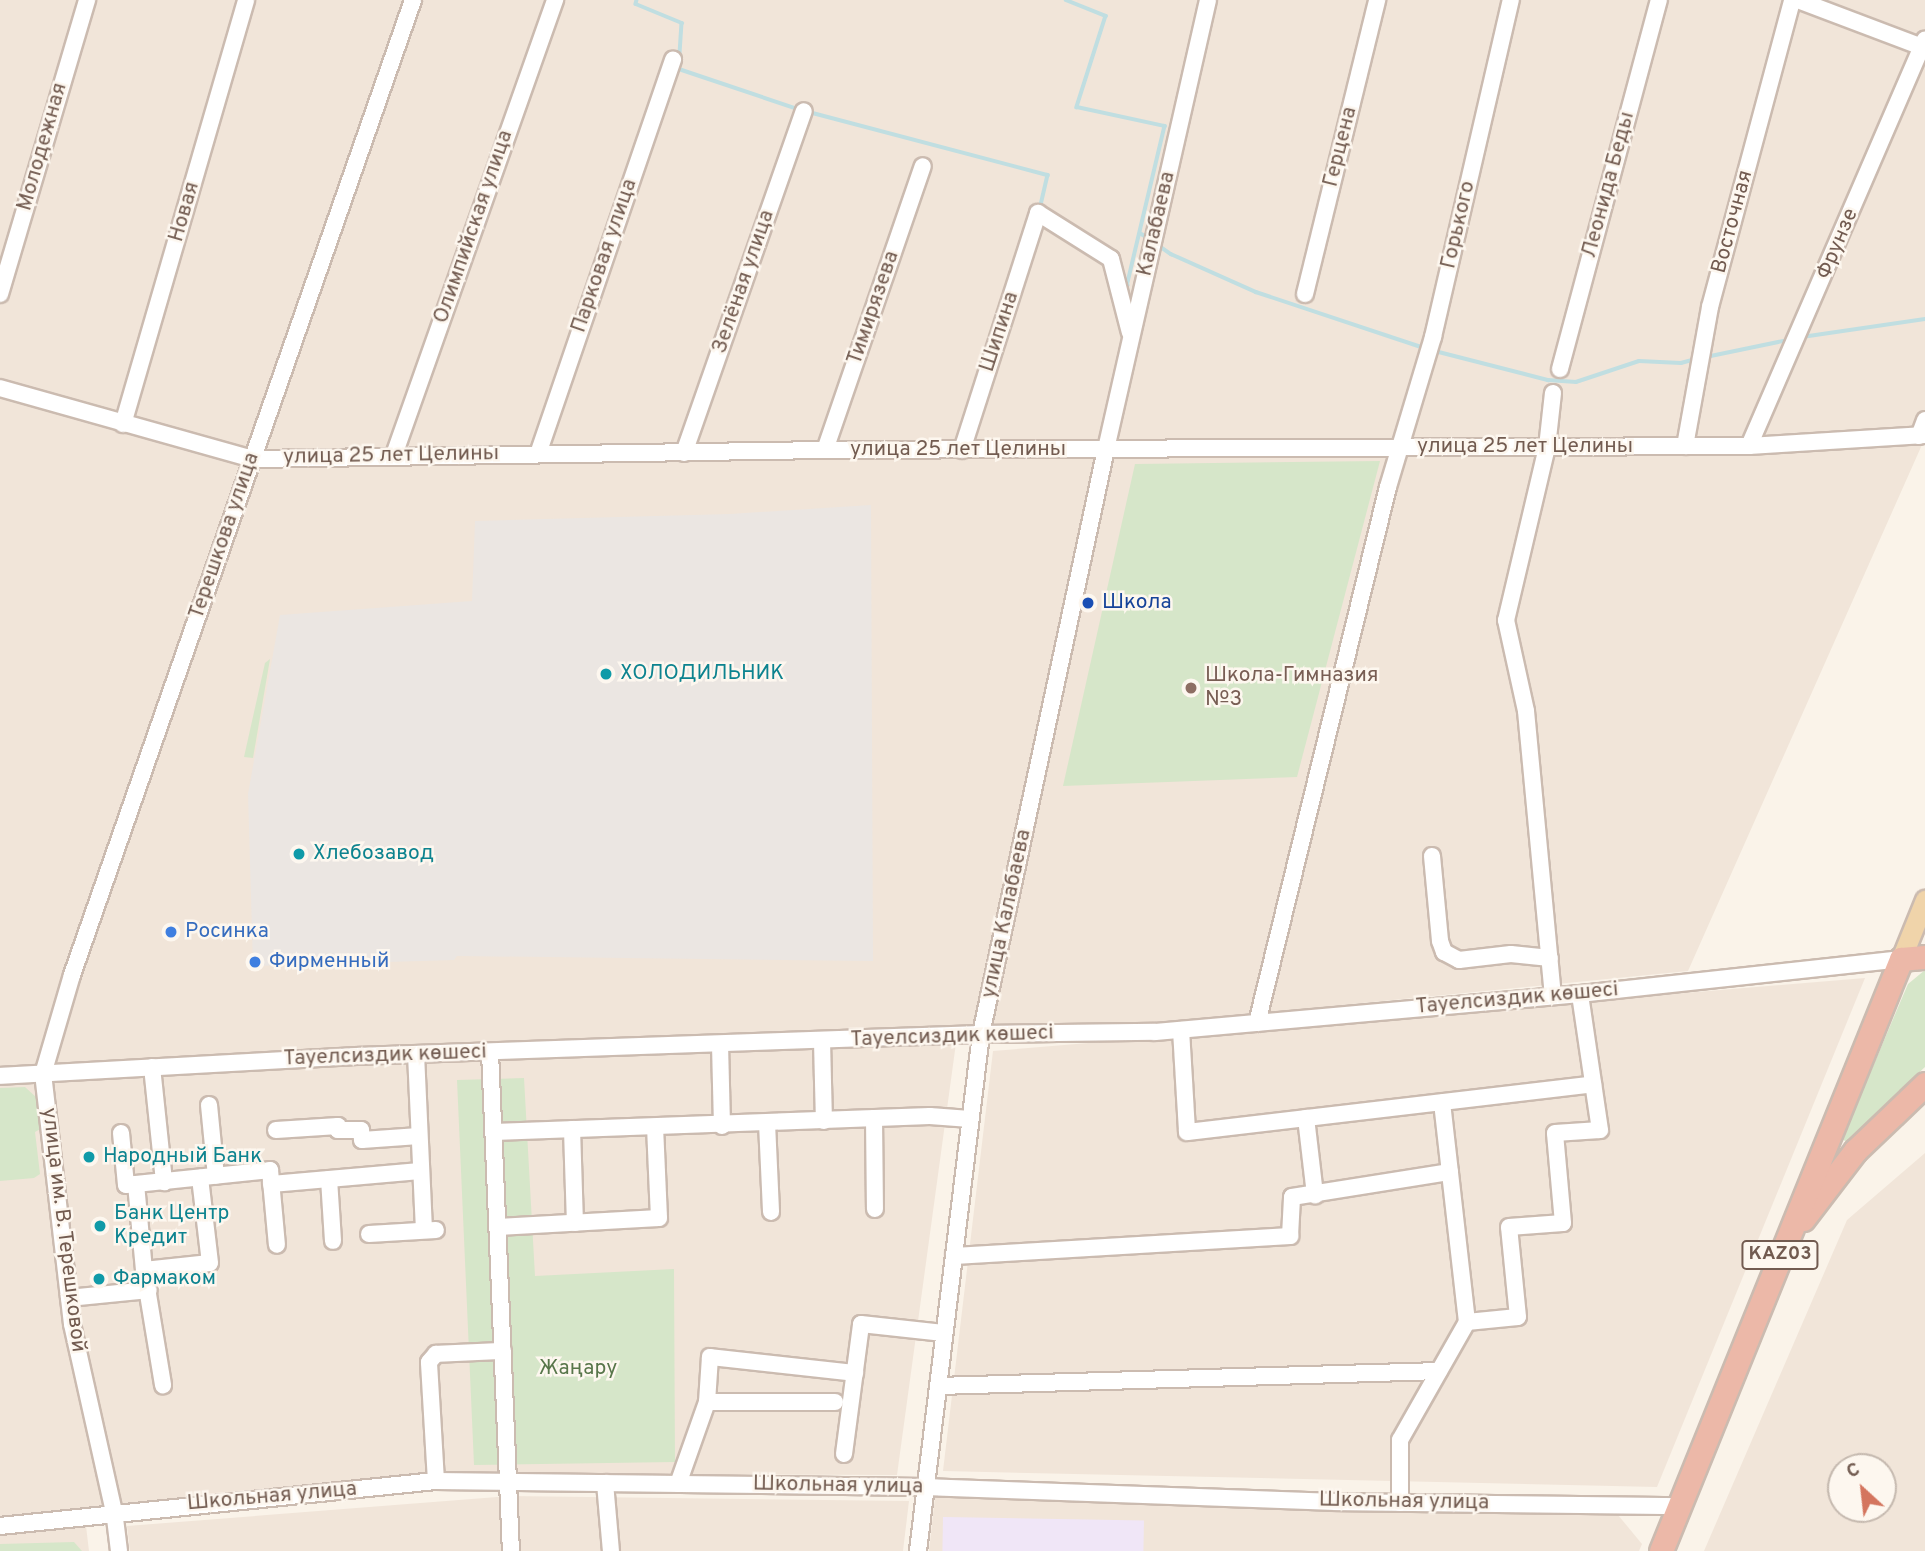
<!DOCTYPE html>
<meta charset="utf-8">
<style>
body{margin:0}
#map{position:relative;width:1925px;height:1551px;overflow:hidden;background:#faf3e9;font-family:Overpass,sans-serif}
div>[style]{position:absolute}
.residential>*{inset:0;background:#f1e5d9}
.industrial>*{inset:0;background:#ebe6e2}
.education>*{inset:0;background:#f0e6f7;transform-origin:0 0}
.green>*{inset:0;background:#d6e6c9}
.stream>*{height:3.5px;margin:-1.75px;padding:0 1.75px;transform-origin:1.75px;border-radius:1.75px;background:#c0dee1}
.roads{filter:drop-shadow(2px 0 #cbbbb0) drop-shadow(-2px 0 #cbbbb0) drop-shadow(0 2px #cbbbb0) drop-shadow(0 -2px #cbbbb0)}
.minor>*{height:16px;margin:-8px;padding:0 8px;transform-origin:8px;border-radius:8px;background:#fff}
.major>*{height:19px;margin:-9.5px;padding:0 9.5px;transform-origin:9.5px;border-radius:9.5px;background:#f0d4aa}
.highway>*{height:23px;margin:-11.5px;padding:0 11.5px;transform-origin:11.5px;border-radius:11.5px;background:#ecb8a8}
.dots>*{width:19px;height:19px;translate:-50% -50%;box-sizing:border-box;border:4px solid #fdf7ef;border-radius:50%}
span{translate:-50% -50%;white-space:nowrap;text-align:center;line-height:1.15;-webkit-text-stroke:5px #fdf7ef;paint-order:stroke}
.shield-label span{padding:2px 5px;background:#fdf7ef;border:2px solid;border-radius:5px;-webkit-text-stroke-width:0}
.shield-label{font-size:19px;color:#725b50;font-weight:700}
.street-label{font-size:21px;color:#725b50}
.transit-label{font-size:21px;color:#164399}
.left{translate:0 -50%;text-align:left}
.culture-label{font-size:21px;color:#0d838f}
.education-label{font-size:21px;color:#785e54}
.shop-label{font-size:21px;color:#366cbe}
.park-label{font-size:21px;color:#58764a}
.north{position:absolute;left:1827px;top:1453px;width:70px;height:70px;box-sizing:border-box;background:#fdf7ef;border:2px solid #c5b9af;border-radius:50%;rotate:333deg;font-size:19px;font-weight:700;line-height:28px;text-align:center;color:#725b50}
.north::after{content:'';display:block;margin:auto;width:24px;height:32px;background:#d4755e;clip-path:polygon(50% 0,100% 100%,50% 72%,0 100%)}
</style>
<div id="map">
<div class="residential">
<i style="clip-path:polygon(0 0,1925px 0,1925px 438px,1688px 971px,956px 1043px,897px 1475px,421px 1473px,84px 1509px,89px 1551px,0 1551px)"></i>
<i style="clip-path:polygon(1865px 978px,1657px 1487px,943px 1471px,993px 1051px)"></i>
<i style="clip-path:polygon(evenodd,1925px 1153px,1925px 1551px,1704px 1551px,1847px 1220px,1925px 1153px,1841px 1467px,1883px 1467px,1883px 1509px,1841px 1509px,1841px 1467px)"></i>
<i style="clip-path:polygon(510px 1496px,909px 1501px,903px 1551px,130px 1551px,127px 1526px)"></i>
<i style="clip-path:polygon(935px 1497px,1618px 1515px,1642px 1544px,1639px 1551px,929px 1551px)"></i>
</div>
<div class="industrial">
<i style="clip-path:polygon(871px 505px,873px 961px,457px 956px,454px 960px,253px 966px,248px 794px,280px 615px,472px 601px,475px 521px,730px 514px)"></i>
</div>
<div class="education">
<i style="left:943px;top:1517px;width:201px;height:34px;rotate:1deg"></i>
</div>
<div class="green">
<i style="clip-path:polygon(1380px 461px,1297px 777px,1063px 786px,1135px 464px)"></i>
<i style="clip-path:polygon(270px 659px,253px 758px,244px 757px,265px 663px)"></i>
<i style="clip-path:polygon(1925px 970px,1925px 1067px,1879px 1110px,1850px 1144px,1842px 1139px,1908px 984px)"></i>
<i style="clip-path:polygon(524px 1078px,535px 1276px,674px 1269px,675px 1462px,474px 1465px,457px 1080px)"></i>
<i style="clip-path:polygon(25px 1087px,37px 1098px,42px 1128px,35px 1132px,40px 1174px,34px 1178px,0 1181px,0 1088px)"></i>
<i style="clip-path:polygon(74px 1542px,82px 1551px,0 1551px,0 1544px)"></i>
</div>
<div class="stream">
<i style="left:637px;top:0;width:4px;rotate:104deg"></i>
<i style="left:636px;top:4px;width:50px;rotate:22.4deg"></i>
<i style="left:682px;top:23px;width:46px;rotate:93.7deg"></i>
<i style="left:679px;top:69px;width:126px;rotate:18.6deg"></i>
<i style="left:1066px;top:0;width:43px;rotate:21.8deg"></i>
<i style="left:1106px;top:16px;width:96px;rotate:107.7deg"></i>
<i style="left:1077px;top:107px;width:90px;rotate:12.2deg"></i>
<i style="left:1165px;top:126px;width:161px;rotate:103.3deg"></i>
<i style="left:809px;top:112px;width:247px;rotate:14.8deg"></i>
<i style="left:1048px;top:175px;width:35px;rotate:103deg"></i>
<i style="left:1140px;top:233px;width:9px;rotate:32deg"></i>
<i style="left:1158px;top:245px;width:16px;rotate:35deg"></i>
<i style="left:1171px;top:254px;width:93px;rotate:24.1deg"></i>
<i style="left:1256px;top:292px;width:177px;rotate:18.4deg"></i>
<i style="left:1123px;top:274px;width:12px;rotate:66deg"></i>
<i style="left:1802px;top:337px;width:124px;rotate:-8.3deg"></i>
<i style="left:1435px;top:351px;width:117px;rotate:14.4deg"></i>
<i style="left:1548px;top:380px;width:28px;rotate:4deg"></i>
<i style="left:1576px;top:382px;width:66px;rotate:-18.4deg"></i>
<i style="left:1639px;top:361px;width:42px;rotate:2.7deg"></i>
<i style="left:1681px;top:363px;width:16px;rotate:-15deg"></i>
<i style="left:1706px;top:357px;width:84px;rotate:-11.7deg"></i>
</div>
<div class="roads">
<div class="minor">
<i style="left:1798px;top:0;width:136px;rotate:20.7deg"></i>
<i style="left:0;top:294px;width:307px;rotate:-73.5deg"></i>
<i style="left:1305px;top:294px;width:303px;rotate:-76.2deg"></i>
<i style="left:1560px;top:369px;width:382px;rotate:-75deg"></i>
<i style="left:0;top:388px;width:262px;rotate:15.7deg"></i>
<i style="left:252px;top:459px;width:573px;rotate:-0.9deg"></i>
<i style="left:825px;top:450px;width:924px;rotate:-0.25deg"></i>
<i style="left:1749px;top:446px;width:176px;rotate:-3.6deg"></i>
<i style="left:1553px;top:393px;width:54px;rotate:96.3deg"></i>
<i style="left:1547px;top:447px;width:178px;rotate:103.3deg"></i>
<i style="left:1506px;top:620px;width:93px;rotate:77.6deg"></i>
<i style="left:1526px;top:711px;width:286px;rotate:84.6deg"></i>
<i style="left:123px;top:424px;width:441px;rotate:-73.8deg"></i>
<i style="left:1919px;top:436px;width:17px;rotate:-69deg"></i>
<i style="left:1685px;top:446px;width:141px;rotate:-79.8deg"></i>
<i style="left:1710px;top:307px;width:318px;rotate:-75deg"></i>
<i style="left:1749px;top:446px;width:443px;rotate:-66.6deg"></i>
<i style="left:825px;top:450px;width:300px;rotate:-71deg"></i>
<i style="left:962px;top:450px;width:249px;rotate:-72.2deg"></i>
<i style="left:1038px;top:213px;width:86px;rotate:32.2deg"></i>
<i style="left:1111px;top:259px;width:76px;rotate:75.6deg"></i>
<i style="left:684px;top:453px;width:362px;rotate:-70.7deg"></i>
<i style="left:538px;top:454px;width:417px;rotate:-71.1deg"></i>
<i style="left:394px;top:455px;width:483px;rotate:-70.5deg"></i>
<i style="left:1432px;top:856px;width:85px;rotate:84.6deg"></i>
<i style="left:1440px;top:941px;width:12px;rotate:70deg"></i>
<i style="left:1444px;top:952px;width:17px;rotate:28deg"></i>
<i style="left:1459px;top:960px;width:52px;rotate:-6.6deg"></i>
<i style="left:1511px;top:954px;width:39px;rotate:6deg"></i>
<i style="left:1257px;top:1023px;width:552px;rotate:-76.27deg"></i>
<i style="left:1388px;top:487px;width:157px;rotate:-73.3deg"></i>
<i style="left:1433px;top:337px;width:346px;rotate:-77deg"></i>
<i style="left:1181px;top:1030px;width:102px;rotate:86.6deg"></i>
<i style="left:1187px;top:1132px;width:409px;rotate:-6.7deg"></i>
<i style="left:822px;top:1041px;width:80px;rotate:88.6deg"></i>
<i style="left:720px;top:1044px;width:82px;rotate:88.6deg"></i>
<i style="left:490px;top:1052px;width:499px;rotate:87.6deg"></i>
<i style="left:416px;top:1054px;width:176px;rotate:87.4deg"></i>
<i style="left:152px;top:1067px;width:116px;rotate:84deg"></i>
<i style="left:0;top:1076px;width:358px;rotate:-3.2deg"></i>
<i style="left:357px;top:1056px;width:624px;rotate:-2.02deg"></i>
<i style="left:981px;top:1034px;width:174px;rotate:-0.7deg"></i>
<i style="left:1155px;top:1032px;width:427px;rotate:-5.1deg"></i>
<i style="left:1580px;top:994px;width:323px;rotate:-6.2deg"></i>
<i style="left:209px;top:1105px;width:71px;rotate:84.4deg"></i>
<i style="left:874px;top:1118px;width:91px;rotate:89.4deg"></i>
<i style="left:1306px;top:1118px;width:78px;rotate:83.3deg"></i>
<i style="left:767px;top:1123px;width:89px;rotate:87.4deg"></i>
<i style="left:572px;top:1129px;width:94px;rotate:88.2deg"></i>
<i style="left:276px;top:1130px;width:62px;rotate:-3.7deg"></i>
<i style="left:338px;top:1126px;width:4px;rotate:90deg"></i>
<i style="left:338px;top:1130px;width:23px"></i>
<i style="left:361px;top:1130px;width:10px;rotate:84deg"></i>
<i style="left:362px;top:1140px;width:57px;rotate:-4deg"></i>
<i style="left:494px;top:1132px;width:436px;rotate:-2.1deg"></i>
<i style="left:930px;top:1116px;width:40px;rotate:4.3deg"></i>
<i style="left:121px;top:1133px;width:52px;rotate:84.5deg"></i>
<i style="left:126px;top:1185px;width:145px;rotate:-5.9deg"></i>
<i style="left:270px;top:1170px;width:75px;rotate:84.7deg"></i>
<i style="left:329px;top:1179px;width:62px;rotate:86.3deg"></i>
<i style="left:136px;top:1184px;width:86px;rotate:84.7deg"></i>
<i style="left:144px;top:1270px;width:117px;rotate:80.6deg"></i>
<i style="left:271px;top:1184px;width:150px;rotate:-5deg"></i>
<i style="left:498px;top:1227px;width:161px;rotate:-3.2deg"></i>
<i style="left:659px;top:1218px;width:90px;rotate:-92.5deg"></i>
<i style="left:369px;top:1234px;width:67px;rotate:-3.4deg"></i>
<i style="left:954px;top:1256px;width:337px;rotate:-3.4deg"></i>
<i style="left:1290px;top:1236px;width:39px;rotate:-87deg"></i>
<i style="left:1292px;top:1197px;width:160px;rotate:-9deg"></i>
<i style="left:144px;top:1270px;width:66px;rotate:-6.1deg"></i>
<i style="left:210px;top:1263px;width:86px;rotate:-96.7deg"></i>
<i style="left:69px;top:1298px;width:80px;rotate:-5.7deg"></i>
<i style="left:1467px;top:1322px;width:51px;rotate:-5.6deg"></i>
<i style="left:1518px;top:1317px;width:90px;rotate:-95.7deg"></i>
<i style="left:1509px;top:1227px;width:54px;rotate:-4.2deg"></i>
<i style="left:1563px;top:1223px;width:90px;rotate:-95.1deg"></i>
<i style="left:1555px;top:1133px;width:45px;rotate:-3.8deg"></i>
<i style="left:1600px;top:1130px;width:137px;rotate:-98.4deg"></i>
<i style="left:938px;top:1386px;width:501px;rotate:-1.71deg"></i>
<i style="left:707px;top:1402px;width:128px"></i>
<i style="left:844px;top:1454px;width:131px;rotate:-82.5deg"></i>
<i style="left:861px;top:1324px;width:83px;rotate:6.2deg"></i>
<i style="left:436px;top:1481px;width:119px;rotate:-93.4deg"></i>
<i style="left:429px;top:1362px;width:11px;rotate:-49deg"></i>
<i style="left:436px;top:1354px;width:67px;rotate:-2.6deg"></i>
<i style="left:605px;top:1483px;width:68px;rotate:85deg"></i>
<i style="left:678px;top:1484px;width:87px;rotate:-70.5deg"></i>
<i style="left:707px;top:1402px;width:45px;rotate:-86.2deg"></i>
<i style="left:710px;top:1357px;width:146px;rotate:6.3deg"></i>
<i style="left:1400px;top:1503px;width:63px;rotate:-90deg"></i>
<i style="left:1400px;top:1440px;width:136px;rotate:-60.4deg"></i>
<i style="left:1467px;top:1322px;width:221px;rotate:-96.5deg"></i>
<i style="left:0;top:1526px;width:438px;rotate:-5.9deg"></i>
<i style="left:436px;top:1481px;width:489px;rotate:0.7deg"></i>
<i style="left:925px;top:1487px;width:411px;rotate:2.1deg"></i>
<i style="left:1336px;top:1502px;width:341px;rotate:0.7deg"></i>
<i style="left:119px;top:1551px;width:39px;rotate:-97deg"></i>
<i style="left:114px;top:1512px;width:193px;rotate:-102.6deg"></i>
<i style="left:72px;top:1324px;width:252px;rotate:-96.6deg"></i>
<i style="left:43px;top:1074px;width:103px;rotate:-73.7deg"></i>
<i style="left:72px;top:975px;width:1033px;rotate:-70.72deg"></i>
<i style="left:918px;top:1551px;width:521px;rotate:-83.05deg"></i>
<i style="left:981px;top:1034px;width:598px;rotate:-77.94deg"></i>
<i style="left:1106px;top:449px;width:460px;rotate:-77.2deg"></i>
</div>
<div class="major">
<i style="left:1901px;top:959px;width:64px;rotate:-67.9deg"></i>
</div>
<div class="highway">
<i style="left:1803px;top:1219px;width:86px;rotate:-52.6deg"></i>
<i style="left:1855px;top:1151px;width:97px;rotate:-43.7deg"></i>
<i style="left:1661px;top:1551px;width:639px;rotate:-67.93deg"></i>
<i style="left:1901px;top:959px;width:24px;rotate:-5deg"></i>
</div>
</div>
<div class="dots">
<i style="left:1088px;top:603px;background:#1a4fb4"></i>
<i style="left:606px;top:674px;background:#0f9aa8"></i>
<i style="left:1191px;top:688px;background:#8d6e63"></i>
<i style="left:299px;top:854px;background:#0f9aa8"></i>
<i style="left:171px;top:932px;background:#3f7fe0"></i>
<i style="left:255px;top:962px;background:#3f7fe0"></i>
<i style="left:89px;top:1157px;background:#0f9aa8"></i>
<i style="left:100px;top:1226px;background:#0f9aa8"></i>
<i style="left:99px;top:1279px;background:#0f9aa8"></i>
</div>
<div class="shield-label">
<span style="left:1780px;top:1255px">KАZ03</span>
</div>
<div class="street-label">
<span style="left:43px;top:147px;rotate:-74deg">Молодежная</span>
<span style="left:1341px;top:147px;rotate:-76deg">Герцена</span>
<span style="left:1609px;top:185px;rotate:-75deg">Леонида Беды</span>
<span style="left:185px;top:212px;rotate:-74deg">Новая</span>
<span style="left:1733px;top:222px;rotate:-75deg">Восточная</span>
<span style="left:1157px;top:224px;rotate:-77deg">Калабаева</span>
<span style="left:1459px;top:225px;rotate:-77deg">Горького</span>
<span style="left:474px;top:227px;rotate:-71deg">Олимпийская улица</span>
<span style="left:1838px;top:244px;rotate:-67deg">Фрунзе</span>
<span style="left:605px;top:256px;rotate:-71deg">Парковая улица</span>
<span style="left:744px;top:282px;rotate:-71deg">Зелёная улица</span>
<span style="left:874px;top:308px;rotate:-71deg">Тимирязева</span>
<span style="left:1000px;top:332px;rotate:-72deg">Шипина</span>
<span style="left:1525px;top:447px">улица 25 лет Целины</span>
<span style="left:958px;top:450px">улица 25 лет Целины</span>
<span style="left:391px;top:456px;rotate:-1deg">улица 25 лет Целины</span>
<span style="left:225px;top:536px;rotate:-71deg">Терешкова улица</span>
<span style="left:1007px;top:914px;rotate:-78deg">улица Калабаева</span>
<span style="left:1517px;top:999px;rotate:-5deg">Тауелсиздик көшесі</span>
<span style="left:952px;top:1037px;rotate:-2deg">Тауелсиздик көшесі</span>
<span style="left:385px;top:1056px;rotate:-2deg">Тауелсиздик көшесі</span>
<span style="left:63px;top:1230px;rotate:83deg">улица им. В. Терешковой</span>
<span style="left:838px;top:1486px;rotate:1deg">Школьная улица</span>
<span style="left:272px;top:1497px;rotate:-5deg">Школьная улица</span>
<span style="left:1404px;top:1502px;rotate:1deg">Школьная улица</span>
</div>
<div class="transit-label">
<span class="left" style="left:1102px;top:603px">Школа</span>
</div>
<div class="culture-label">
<span class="left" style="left:620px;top:674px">ХОЛОДИЛЬНИК</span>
<span class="left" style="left:313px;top:854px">Хлебозавод</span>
<span class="left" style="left:103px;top:1157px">Народный Банк</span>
<span class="left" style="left:114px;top:1226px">Банк Центр<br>Кредит</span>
<span class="left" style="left:113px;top:1279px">Фармаком</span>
</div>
<div class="education-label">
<span class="left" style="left:1205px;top:688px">Школа-Гимназия<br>№3</span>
</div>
<div class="shop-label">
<span class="left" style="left:185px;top:932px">Росинка</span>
<span class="left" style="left:269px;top:962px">Фирменный</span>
</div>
<div class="park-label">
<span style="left:578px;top:1369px">Жаңару</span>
</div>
<div class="north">С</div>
</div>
